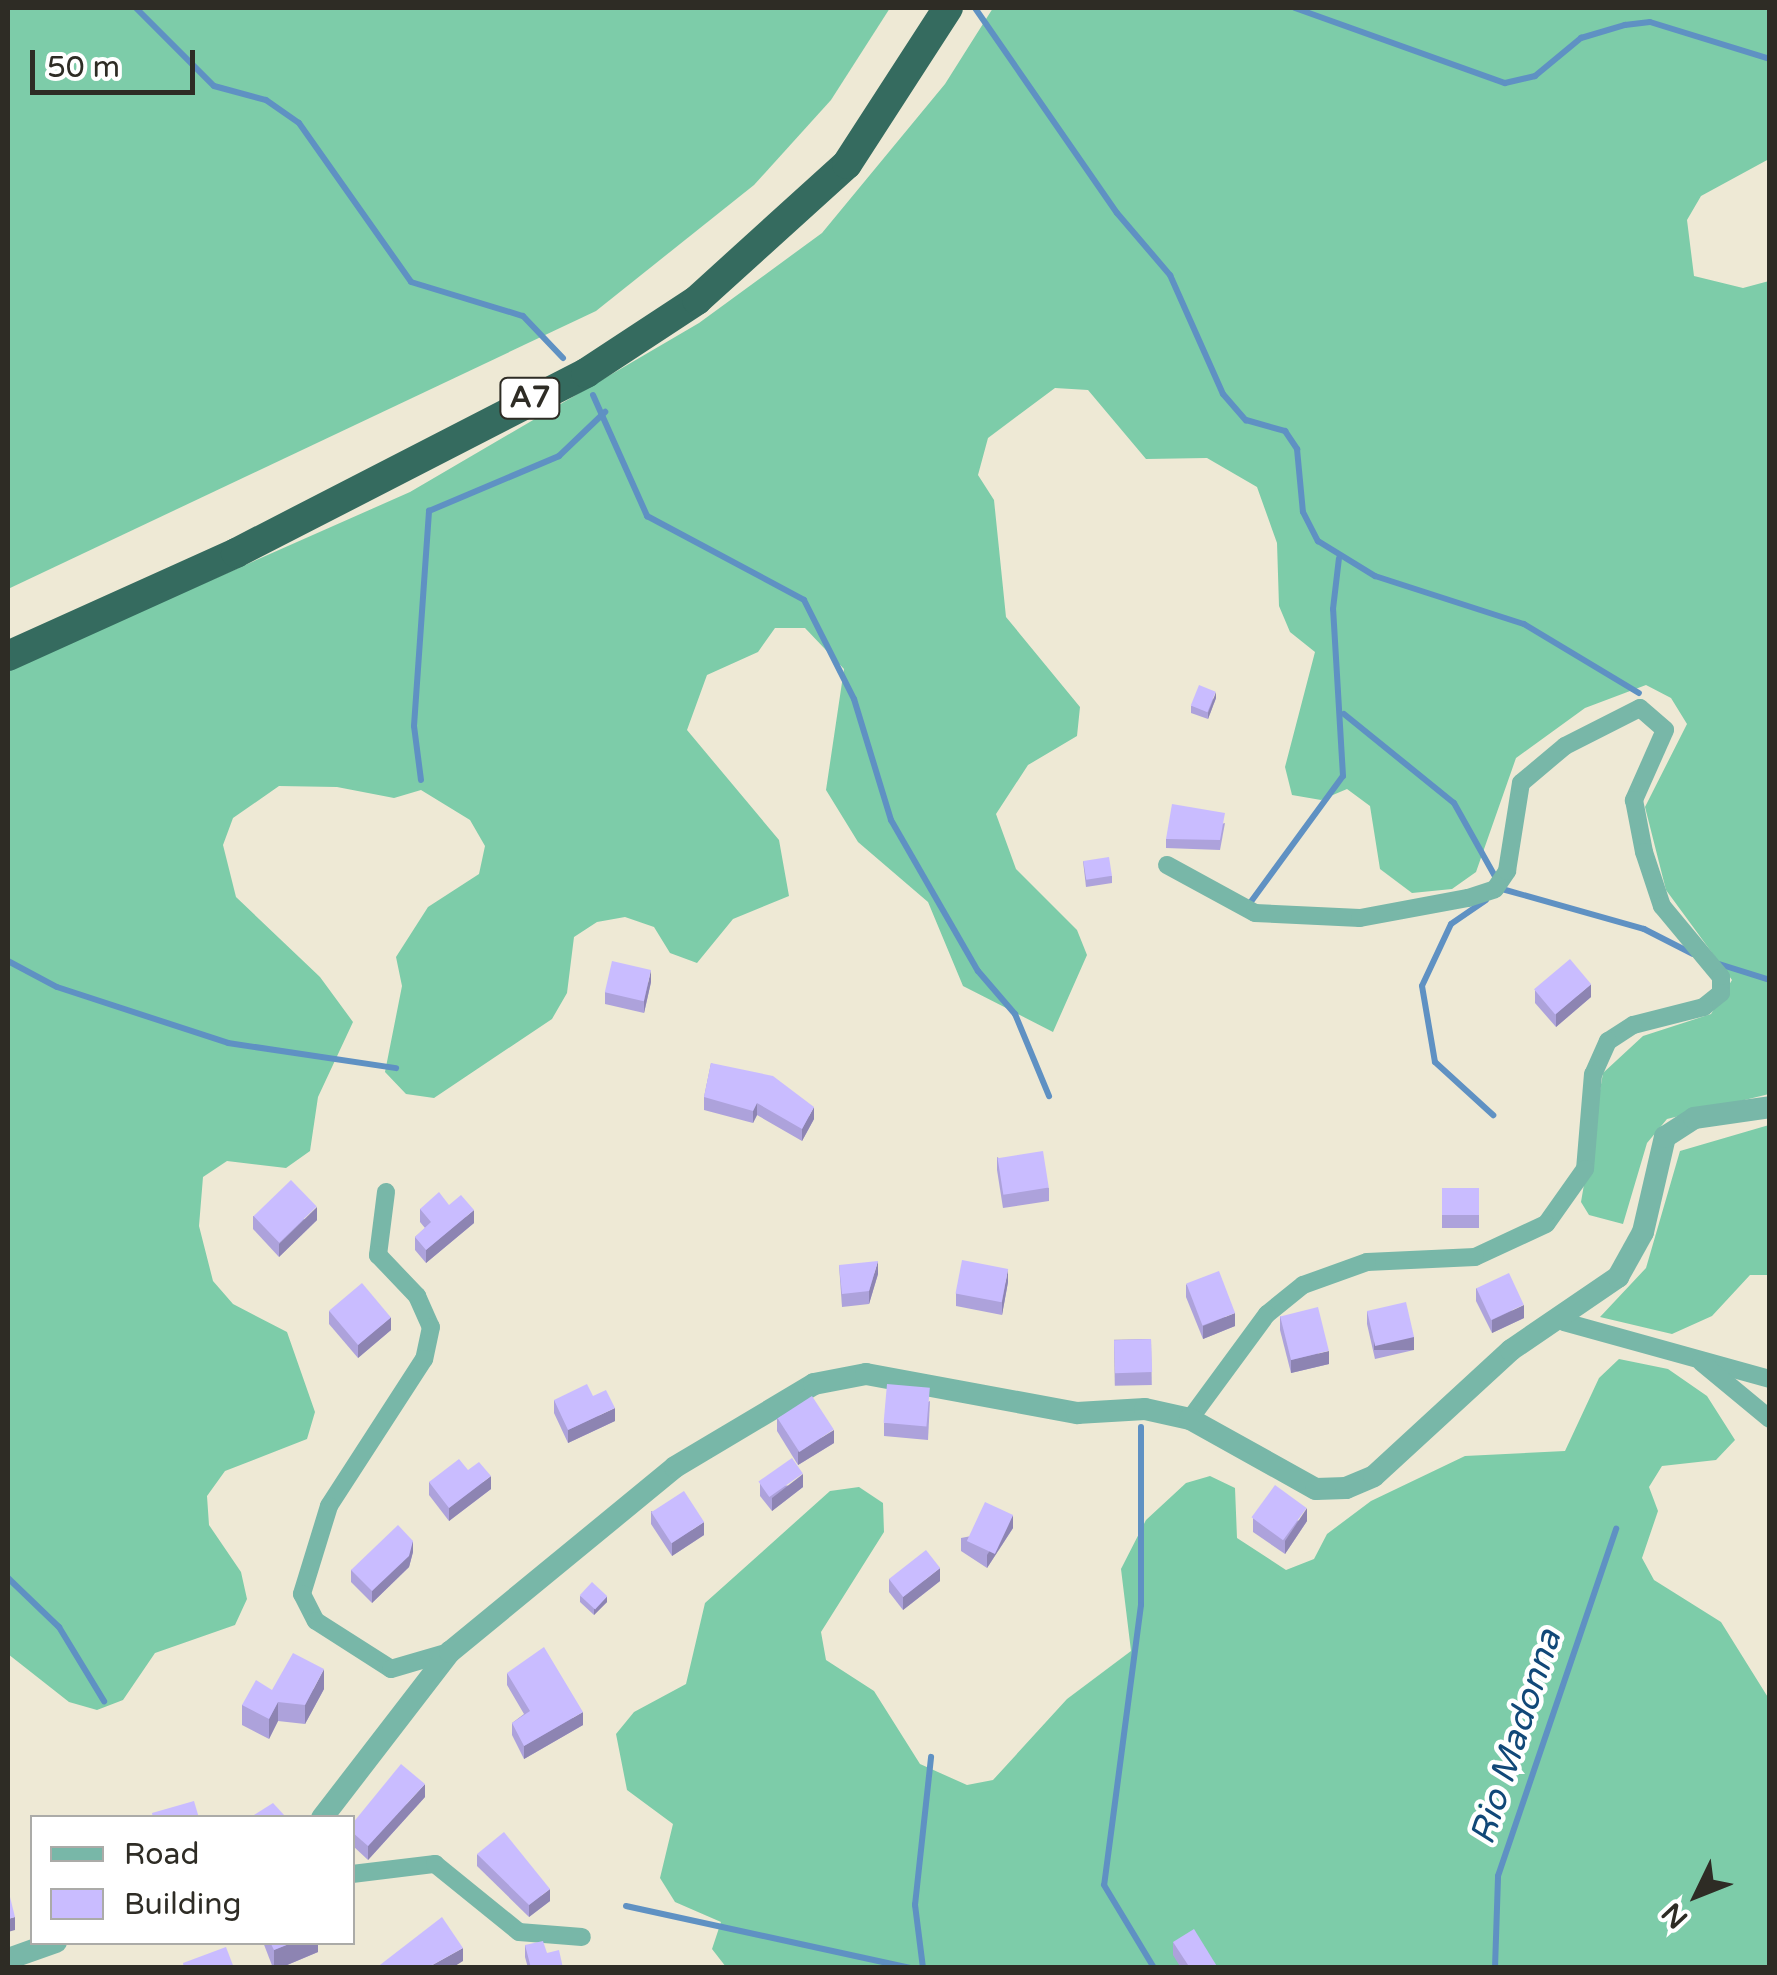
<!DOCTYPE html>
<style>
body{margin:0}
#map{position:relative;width:1777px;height:1975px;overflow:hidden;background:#eee9d5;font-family:"Varela Round",sans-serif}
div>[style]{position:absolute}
.forest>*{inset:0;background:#7dcca9}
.stream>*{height:6px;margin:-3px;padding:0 3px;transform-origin:3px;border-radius:3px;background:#5f91c3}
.minor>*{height:18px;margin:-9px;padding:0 9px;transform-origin:9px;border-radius:9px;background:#78b7a8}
.tertiary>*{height:22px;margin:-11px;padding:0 11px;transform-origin:11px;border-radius:11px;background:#78b7a8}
.motorway>*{height:30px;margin:-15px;padding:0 15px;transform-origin:15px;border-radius:15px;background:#356b5f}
.wall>*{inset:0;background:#ada2db;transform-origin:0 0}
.shaded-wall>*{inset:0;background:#8d84b2;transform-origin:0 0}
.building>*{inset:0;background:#c9bcff;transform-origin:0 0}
span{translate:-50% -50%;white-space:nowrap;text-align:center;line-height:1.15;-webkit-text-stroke:9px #fff;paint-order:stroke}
.shield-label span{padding:2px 8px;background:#fff;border:2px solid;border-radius:8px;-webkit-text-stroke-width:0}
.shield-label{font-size:30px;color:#2e2c25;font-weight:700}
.water-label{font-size:35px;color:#114878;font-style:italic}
.frame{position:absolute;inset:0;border:10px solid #2e2c25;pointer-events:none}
.legend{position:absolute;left:30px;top:1815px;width:325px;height:130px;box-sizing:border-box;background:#fff;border:2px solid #ababa8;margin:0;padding:12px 18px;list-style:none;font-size:30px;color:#2e2c25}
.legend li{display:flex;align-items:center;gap:20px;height:50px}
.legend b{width:50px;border:2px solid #ababa8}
.north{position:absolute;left:1647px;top:1845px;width:100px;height:100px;-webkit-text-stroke:8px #fff;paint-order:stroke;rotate:227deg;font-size:28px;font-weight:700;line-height:40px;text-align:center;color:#2e2c25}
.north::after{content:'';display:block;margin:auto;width:35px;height:45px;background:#2e2c25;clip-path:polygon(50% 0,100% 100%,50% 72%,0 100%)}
.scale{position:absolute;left:30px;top:50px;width:165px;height:45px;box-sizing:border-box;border:5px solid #2e2c25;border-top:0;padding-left:12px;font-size:30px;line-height:35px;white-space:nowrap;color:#2e2c25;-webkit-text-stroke:8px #fff;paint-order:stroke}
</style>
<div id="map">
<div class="forest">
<i style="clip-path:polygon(8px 8px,890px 8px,831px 100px,754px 185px,596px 311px,8px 589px)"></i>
<i style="clip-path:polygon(993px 8px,1769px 8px,1769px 159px,1701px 196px,1687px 220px,1694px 276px,1743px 288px,1769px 281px,1769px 1094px,1667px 1119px,1647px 1143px,1623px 1224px,1589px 1215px,1581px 1202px,1603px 1073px,1643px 1036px,1711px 1014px,1732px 980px,1666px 890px,1645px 807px,1687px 724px,1671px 698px,1646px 685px,1585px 708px,1516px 758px,1476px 872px,1452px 889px,1412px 893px,1380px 869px,1370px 806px,1347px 789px,1321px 800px,1292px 795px,1285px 767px,1315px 652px,1290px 632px,1279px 606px,1277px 543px,1257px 487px,1207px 458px,1146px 459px,1088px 390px,1055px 388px,988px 438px,978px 475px,994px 500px,1006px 617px,1080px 707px,1077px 736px,1028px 765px,996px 814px,1016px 869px,1077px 930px,1087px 955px,1053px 1032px,963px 986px,928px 902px,858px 842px,826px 790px,844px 669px,805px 628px,775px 628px,758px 652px,707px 675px,687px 730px,779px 840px,789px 896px,733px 919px,697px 963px,670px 953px,654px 927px,625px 917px,597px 922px,574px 937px,567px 993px,552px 1019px,434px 1098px,406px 1094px,385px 1072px,402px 986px,396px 957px,428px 907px,479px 874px,485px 846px,470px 820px,421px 790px,394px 798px,337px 787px,279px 786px,233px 818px,223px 845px,236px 897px,320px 977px,353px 1022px,318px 1097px,310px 1151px,286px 1168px,227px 1161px,203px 1177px,199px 1226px,213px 1281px,233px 1304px,287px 1332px,315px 1412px,307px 1439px,225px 1471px,207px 1496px,209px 1525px,241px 1572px,247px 1599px,235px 1625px,155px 1653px,123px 1700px,97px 1710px,69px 1702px,8px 1654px,8px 670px,410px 492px,699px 323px,822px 233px,945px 84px)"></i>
<i style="clip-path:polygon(1769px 1125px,1769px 1275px,1750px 1275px,1712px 1316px,1672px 1334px,1600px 1317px,1646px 1268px,1680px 1151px)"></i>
<i style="clip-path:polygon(1619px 1359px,1668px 1369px,1707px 1396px,1735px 1440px,1716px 1460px,1662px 1466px,1649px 1487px,1658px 1511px,1642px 1558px,1654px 1580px,1721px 1622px,1769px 1699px,1769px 1967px,726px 1967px,712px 1949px,721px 1922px,675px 1902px,660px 1878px,673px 1824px,627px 1790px,616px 1734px,634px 1712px,686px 1684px,705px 1603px,830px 1491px,859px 1487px,883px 1503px,884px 1532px,821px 1632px,826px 1660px,874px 1691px,920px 1764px,967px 1785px,993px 1780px,1067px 1699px,1131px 1651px,1121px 1569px,1146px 1520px,1186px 1483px,1210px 1476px,1235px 1488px,1237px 1538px,1286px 1570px,1314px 1559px,1327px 1534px,1371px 1501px,1465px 1456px,1565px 1451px,1599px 1378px)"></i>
</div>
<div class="stream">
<i style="left:136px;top:8px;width:110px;rotate:45deg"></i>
<i style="left:214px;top:86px;width:54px;rotate:15.1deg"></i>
<i style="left:266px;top:100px;width:40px;rotate:34.9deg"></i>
<i style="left:299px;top:123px;width:194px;rotate:54.8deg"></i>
<i style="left:411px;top:282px;width:117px;rotate:16.9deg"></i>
<i style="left:523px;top:316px;width:58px;rotate:46.4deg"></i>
<i style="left:975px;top:8px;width:249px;rotate:55.3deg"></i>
<i style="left:1117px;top:213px;width:82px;rotate:49.5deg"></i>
<i style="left:1170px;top:275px;width:130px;rotate:66deg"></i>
<i style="left:1223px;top:394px;width:35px;rotate:49deg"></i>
<i style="left:1246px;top:420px;width:41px;rotate:15.8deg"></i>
<i style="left:1285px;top:431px;width:22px;rotate:56deg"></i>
<i style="left:1297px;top:449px;width:63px;rotate:84.6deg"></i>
<i style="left:1303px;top:512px;width:33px;rotate:63deg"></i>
<i style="left:1318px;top:541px;width:67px;rotate:31.6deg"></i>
<i style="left:1375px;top:576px;width:157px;rotate:17.9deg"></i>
<i style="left:1524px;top:624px;width:134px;rotate:31deg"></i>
<i style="left:1295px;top:8px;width:223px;rotate:19.7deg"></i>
<i style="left:1505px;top:83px;width:31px;rotate:-13deg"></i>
<i style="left:1535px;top:76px;width:60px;rotate:-39.6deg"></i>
<i style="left:1581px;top:38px;width:46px;rotate:-16.5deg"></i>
<i style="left:1625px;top:25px;width:25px;rotate:-7deg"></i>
<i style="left:1650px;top:22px;width:126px;rotate:17.1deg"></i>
<i style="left:593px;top:395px;width:133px;rotate:65.9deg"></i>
<i style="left:647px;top:516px;width:178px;rotate:28.1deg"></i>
<i style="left:804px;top:600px;width:111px;rotate:63.2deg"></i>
<i style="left:854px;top:699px;width:127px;rotate:73deg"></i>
<i style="left:891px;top:820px;width:174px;rotate:60.1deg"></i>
<i style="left:978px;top:971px;width:57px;rotate:49.3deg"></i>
<i style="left:1015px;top:1014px;width:89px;rotate:67.5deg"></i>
<i style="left:1344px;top:714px;width:141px;rotate:39deg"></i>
<i style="left:1454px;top:803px;width:98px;rotate:60.8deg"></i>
<i style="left:1502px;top:889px;width:148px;rotate:15.7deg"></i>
<i style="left:1644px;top:929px;width:55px;rotate:27deg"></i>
<i style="left:421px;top:780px;width:54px;rotate:-97.4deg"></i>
<i style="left:414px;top:726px;width:216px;rotate:-86deg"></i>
<i style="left:429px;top:511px;width:141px;rotate:-22.9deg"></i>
<i style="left:559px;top:456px;width:64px;rotate:-43.7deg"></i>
<i style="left:1486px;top:900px;width:42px;rotate:145.6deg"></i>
<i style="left:1451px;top:924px;width:68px;rotate:115.1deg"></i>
<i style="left:1422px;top:986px;width:77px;rotate:80.3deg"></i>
<i style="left:1435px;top:1062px;width:79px;rotate:42.4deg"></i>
<i style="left:1250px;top:903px;width:157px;rotate:-53.8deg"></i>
<i style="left:1343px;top:776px;width:167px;rotate:-93.4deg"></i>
<i style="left:1333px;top:609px;width:51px;rotate:-83.3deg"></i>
<i style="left:8px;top:961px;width:55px;rotate:28deg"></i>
<i style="left:57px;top:987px;width:180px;rotate:18.1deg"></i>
<i style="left:228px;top:1043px;width:170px;rotate:8.5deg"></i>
<i style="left:1719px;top:964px;width:53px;rotate:17.4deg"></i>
<i style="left:1141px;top:1427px;width:178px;rotate:90deg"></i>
<i style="left:1141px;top:1605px;width:282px;rotate:97.5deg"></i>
<i style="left:1104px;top:1885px;width:97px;rotate:58.9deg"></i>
<i style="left:8px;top:1578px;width:71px;rotate:43.9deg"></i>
<i style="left:59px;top:1627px;width:87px;rotate:58.7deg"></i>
<i style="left:626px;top:1906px;width:291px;rotate:12.3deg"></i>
<i style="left:923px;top:1968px;width:64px;rotate:-97.2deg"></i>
<i style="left:915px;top:1905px;width:149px;rotate:-83.8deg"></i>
<i style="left:1495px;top:1968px;width:92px;rotate:-88.1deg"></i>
<i style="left:1498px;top:1876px;width:367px;rotate:-71.2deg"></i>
</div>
<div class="minor">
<i style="left:1167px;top:865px;width:100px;rotate:28.6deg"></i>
<i style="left:1255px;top:913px;width:105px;rotate:2.7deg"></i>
<i style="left:1360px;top:918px;width:110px;rotate:-10.5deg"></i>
<i style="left:1468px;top:898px;width:28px;rotate:-18deg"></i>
<i style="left:1495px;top:889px;width:22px;rotate:-56deg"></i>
<i style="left:1507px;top:871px;width:89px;rotate:-81deg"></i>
<i style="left:1521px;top:783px;width:57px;rotate:-40.1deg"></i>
<i style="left:1565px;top:746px;width:84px;rotate:-26.9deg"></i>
<i style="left:1640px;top:708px;width:33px;rotate:41deg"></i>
<i style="left:1665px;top:730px;width:77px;rotate:113.9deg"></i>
<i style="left:1634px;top:800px;width:53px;rotate:79.1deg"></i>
<i style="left:1644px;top:852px;width:57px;rotate:71.6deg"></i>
<i style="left:1662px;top:906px;width:92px;rotate:50.3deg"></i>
<i style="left:1721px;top:977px;width:16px;rotate:90deg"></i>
<i style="left:1721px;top:993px;width:22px;rotate:141deg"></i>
<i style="left:1704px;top:1007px;width:73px;rotate:165.8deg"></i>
<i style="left:1633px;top:1025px;width:30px;rotate:147deg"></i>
<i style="left:1608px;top:1041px;width:36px;rotate:114deg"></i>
<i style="left:1593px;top:1074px;width:95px;rotate:94.8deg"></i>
<i style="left:1585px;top:1169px;width:67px;rotate:125.3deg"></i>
<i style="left:1546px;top:1224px;width:78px;rotate:155.1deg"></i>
<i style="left:1475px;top:1257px;width:108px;rotate:177.3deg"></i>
<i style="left:1367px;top:1262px;width:68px;rotate:160.2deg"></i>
<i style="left:1303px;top:1285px;width:46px;rotate:141.1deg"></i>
<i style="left:1267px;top:1314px;width:130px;rotate:126.3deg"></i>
<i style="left:386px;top:1192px;width:64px;rotate:97.2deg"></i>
<i style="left:378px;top:1255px;width:57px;rotate:46.4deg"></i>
<i style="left:417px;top:1296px;width:34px;rotate:66deg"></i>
<i style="left:431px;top:1327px;width:33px;rotate:102deg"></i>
<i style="left:424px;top:1359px;width:175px;rotate:122.9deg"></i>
<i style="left:329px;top:1506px;width:92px;rotate:107.1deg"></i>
<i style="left:302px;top:1594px;width:30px;rotate:63deg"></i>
<i style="left:316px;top:1621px;width:89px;rotate:32.6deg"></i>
<i style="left:391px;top:1669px;width:60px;rotate:-16.3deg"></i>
<i style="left:1564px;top:1322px;width:214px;rotate:15.5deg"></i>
<i style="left:1701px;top:1362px;width:89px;rotate:39.6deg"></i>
<i style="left:352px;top:1874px;width:84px;rotate:-6.9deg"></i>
<i style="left:435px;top:1864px;width:108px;rotate:39deg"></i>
<i style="left:519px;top:1932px;width:63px;rotate:4.5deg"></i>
</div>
<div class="tertiary">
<i style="left:322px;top:1818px;width:210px;rotate:-52.4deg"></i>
<i style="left:450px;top:1652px;width:291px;rotate:-39.4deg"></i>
<i style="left:675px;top:1467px;width:162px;rotate:-30.8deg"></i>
<i style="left:814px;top:1384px;width:53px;rotate:-10.9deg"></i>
<i style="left:866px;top:1374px;width:215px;rotate:10.5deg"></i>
<i style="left:1077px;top:1413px;width:68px;rotate:-3.4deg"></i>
<i style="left:1145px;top:1409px;width:46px;rotate:12.5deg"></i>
<i style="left:1190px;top:1419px;width:144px;rotate:29.1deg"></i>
<i style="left:1316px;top:1489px;width:30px;rotate:-2deg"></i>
<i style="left:1346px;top:1488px;width:30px;rotate:-23deg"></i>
<i style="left:1374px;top:1476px;width:186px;rotate:-42.6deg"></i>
<i style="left:1511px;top:1350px;width:130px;rotate:-34.3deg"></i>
<i style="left:1618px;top:1277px;width:51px;rotate:-60.9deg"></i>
<i style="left:1643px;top:1232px;width:98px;rotate:-77deg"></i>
<i style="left:1665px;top:1137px;width:35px;rotate:-33deg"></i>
<i style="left:1694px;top:1118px;width:77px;rotate:-8.2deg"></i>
<i style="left:8px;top:1959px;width:51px;rotate:-19.5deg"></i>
</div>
<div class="motorway">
<i style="left:8px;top:656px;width:250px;rotate:-24.3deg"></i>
<i style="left:236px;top:553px;width:394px;rotate:-27.2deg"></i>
<i style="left:586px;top:373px;width:133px;rotate:-33.3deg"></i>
<i style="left:697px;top:300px;width:202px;rotate:-42.2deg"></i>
<i style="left:847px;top:164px;width:186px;rotate:-57.1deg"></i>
</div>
<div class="wall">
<i style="clip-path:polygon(1216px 698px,1208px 719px,1191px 713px,1191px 706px)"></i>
<i style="clip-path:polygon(1225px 823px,1220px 850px,1166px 848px,1166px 839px)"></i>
<i style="clip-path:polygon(1083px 861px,1112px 876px,1112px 883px,1086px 887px)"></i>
<i style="clip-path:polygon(651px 982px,644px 1013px,605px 1004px,605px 992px)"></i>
<i style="clip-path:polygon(1535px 990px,1591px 997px,1556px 1027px,1535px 1003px)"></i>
<i style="clip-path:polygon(711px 1063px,814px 1119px,802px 1141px,757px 1115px,753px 1123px,704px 1110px,704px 1097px)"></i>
<i style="clip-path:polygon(997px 1157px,1049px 1188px,1049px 1201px,1003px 1208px,997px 1170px)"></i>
<i style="left:1442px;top:1188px;width:37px;height:40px"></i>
<i style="clip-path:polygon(449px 1205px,474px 1223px,426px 1263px,415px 1250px,415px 1237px,425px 1228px,420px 1222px,420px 1209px)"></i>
<i style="clip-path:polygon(253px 1216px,317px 1220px,279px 1257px,253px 1229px)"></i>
<i style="clip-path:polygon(839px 1265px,878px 1274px,869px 1304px,842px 1307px)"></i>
<i style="clip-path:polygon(1008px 1282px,1002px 1315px,956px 1306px,956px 1293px)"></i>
<i style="clip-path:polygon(1186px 1284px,1235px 1326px,1203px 1339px,1186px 1297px)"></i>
<i style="clip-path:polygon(1476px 1288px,1524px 1318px,1492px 1333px,1476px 1301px)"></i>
<i style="clip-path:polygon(329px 1311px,391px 1330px,358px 1358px,329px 1324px)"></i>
<i style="clip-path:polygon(1367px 1311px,1414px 1350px,1375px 1359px,1367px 1324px)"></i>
<i style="clip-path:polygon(1280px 1316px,1329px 1364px,1291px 1373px,1280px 1330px)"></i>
<i style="left:1151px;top:1339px;width:46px;height:37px;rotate:89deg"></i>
<i style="clip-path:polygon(554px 1400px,615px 1421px,568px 1443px,554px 1413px)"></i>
<i style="clip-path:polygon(930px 1401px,928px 1440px,884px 1436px,884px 1423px)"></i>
<i style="clip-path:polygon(777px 1418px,834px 1443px,798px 1465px,777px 1431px)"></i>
<i style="clip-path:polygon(468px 1470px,491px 1489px,449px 1521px,429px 1495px,429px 1482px)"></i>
<i style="clip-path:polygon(760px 1483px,803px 1487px,772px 1511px,760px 1496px)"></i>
<i style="clip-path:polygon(651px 1511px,704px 1535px,672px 1556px,651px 1524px)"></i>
<i style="clip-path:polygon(1253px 1518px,1307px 1521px,1285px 1554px,1253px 1532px)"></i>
<i style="clip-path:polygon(1013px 1528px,987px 1568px,961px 1551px,961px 1538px)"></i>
<i style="clip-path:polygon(413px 1552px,409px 1567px,372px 1603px,351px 1582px,351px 1570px)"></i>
<i style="clip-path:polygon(889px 1579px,940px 1581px,903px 1610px,889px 1592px)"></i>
<i style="clip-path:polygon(580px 1596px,607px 1602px,594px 1615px,580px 1602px)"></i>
<i style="clip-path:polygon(507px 1673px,583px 1725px,524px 1759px,512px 1735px,512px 1723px,524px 1714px,507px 1685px)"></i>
<i style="clip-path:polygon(324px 1689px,305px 1724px,278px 1721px,269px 1739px,242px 1725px,242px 1705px,272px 1690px)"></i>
<i style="clip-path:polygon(425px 1797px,368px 1860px,352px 1845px,352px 1824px)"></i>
<i style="clip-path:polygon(477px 1854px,550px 1901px,529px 1917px,477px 1866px)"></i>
<i style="clip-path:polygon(263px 1942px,318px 1942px,318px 1952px,280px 1968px,273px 1968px)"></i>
<i style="clip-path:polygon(1173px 1942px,1218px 1968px,1181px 1968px,1173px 1955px)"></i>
<i style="clip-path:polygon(525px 1945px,547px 1953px,563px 1968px,528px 1968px,525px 1957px)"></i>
</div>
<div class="shaded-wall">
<i style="clip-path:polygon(1216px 692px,1216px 698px,1208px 719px,1208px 713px)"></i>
<i style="clip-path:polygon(651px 970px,651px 982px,644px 1013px,644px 1001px)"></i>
<i style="clip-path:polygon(1591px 984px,1591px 997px,1556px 1027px,1556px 1014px)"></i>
<i style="clip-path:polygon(757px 1103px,757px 1115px,753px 1123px,753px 1111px)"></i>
<i style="clip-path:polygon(814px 1107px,814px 1119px,802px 1141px,802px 1129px)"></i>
<i style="clip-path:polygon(317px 1207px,317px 1220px,279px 1257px,279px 1244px)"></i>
<i style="clip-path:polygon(474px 1210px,474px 1223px,426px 1263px,426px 1250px)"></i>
<i style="clip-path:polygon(878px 1261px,878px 1274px,869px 1304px,869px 1291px)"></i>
<i style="clip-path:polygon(1008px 1269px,1008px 1282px,1002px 1315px,1002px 1302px)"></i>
<i style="clip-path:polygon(1524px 1305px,1524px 1318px,1492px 1333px,1492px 1320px)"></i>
<i style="clip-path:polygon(1235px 1313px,1235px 1326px,1203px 1339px,1203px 1326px)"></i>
<i style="clip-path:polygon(391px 1317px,391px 1330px,358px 1358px,358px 1345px)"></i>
<i style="left:1414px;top:1337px;width:13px;height:40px;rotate:90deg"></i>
<i style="clip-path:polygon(1329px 1351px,1329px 1364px,1291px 1373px,1291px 1360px)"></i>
<i style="clip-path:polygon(615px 1408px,615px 1421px,568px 1443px,568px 1430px)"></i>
<i style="clip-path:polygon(834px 1430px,834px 1443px,798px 1465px,798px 1452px)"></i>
<i style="clip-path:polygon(803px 1474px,803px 1487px,772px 1511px,772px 1498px)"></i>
<i style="clip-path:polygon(491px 1476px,491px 1489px,449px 1521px,449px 1508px)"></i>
<i style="clip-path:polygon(1307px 1508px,1307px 1521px,1285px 1554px,1285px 1541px)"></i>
<i style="clip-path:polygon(1013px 1515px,1013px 1528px,987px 1568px,987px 1555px)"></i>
<i style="clip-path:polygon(704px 1522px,704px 1535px,672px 1556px,672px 1543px)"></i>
<i style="clip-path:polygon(413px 1541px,413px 1552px,409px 1567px,372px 1603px,372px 1591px)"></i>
<i style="clip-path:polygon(940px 1568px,940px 1581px,903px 1610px,903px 1597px)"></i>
<i style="clip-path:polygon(607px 1596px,607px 1602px,594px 1615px,594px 1609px)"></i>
<i style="clip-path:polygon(324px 1669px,324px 1689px,305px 1724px,305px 1705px)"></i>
<i style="clip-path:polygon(278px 1702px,278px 1721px,269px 1739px,269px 1719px)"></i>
<i style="clip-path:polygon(583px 1712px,583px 1725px,524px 1759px,524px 1746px)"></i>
<i style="clip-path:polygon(425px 1784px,425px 1797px,368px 1860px,368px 1846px)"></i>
<i style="clip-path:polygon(550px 1889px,550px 1901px,529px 1917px,529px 1905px)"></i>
<i style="clip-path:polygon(15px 1917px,15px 1930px,8px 1932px,8px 1919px)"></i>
<i style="clip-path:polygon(294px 1942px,318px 1942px,318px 1952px,280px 1968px,274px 1968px,274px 1950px)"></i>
<i style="clip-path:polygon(463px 1948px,463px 1961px,452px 1968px,427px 1968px)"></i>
</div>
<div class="building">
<i style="left:1199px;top:685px;width:18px;height:22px;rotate:22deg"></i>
<i style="clip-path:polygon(1172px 804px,1225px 813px,1220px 840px,1166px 839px)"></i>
<i style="left:1109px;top:857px;width:19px;height:26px;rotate:81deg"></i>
<i style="left:1570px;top:959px;width:33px;height:47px;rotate:50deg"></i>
<i style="left:612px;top:961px;width:40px;height:32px;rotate:13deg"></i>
<i style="clip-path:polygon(711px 1063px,773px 1076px,814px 1107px,802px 1129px,757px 1103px,753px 1111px,704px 1097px)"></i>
<i style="left:1043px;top:1151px;width:37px;height:46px;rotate:81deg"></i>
<i style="left:291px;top:1180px;width:37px;height:52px;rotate:46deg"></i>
<i style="left:1442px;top:1188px;width:37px;height:27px"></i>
<i style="clip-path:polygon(439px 1192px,449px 1205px,461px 1195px,474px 1210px,426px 1250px,415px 1237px,431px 1222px,420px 1209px)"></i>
<i style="left:962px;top:1260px;width:47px;height:34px;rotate:11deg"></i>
<i style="clip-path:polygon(878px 1261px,869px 1291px,842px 1294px,839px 1265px)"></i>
<i style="left:1219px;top:1271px;width:45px;height:35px;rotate:69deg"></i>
<i style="left:1509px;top:1273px;width:35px;height:36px;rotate:65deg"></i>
<i style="left:362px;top:1283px;width:45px;height:43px;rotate:50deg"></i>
<i style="left:1406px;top:1302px;width:36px;height:40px;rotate:77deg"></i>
<i style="left:1318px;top:1307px;width:45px;height:39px;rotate:76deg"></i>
<i style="left:1151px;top:1339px;width:33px;height:37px;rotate:88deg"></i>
<i style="clip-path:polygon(587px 1384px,593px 1396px,606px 1390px,615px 1408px,568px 1430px,554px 1400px)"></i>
<i style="left:887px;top:1384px;width:43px;height:39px;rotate:5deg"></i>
<i style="left:812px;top:1396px;width:40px;height:41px;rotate:57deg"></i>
<i style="left:792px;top:1458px;width:19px;height:41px;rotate:55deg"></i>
<i style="clip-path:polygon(459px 1459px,468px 1470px,479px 1462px,491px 1476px,449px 1508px,429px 1482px)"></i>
<i style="left:1275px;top:1485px;width:39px;height:40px;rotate:36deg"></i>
<i style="left:684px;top:1491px;width:37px;height:39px;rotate:57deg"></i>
<i style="left:985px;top:1502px;width:31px;height:43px;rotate:25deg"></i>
<i style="clip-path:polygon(398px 1525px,413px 1541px,409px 1556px,372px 1591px,351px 1570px)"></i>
<i style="left:926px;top:1550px;width:23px;height:47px;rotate:52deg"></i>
<i style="left:592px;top:1582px;width:21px;height:18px;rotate:43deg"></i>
<i style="clip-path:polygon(544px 1647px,583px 1712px,524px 1746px,512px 1723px,530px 1711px,507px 1673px)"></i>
<i style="clip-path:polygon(293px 1653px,324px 1669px,305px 1705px,278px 1702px,269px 1719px,242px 1705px,256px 1680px,272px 1690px)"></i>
<i style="clip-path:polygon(401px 1764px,425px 1784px,368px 1846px,352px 1832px,352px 1824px)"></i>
<i style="clip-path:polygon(194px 1801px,199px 1818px,153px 1818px,152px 1813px)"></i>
<i style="clip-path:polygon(273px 1803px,285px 1816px,282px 1818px,249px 1818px)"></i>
<i style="clip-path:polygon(504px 1832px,550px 1889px,529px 1905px,477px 1854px)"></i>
<i style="clip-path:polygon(8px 1889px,15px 1917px,8px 1919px)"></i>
<i style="clip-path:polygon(442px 1917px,463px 1948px,427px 1968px,376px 1968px)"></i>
<i style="clip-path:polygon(1194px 1929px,1218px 1968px,1190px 1968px,1173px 1942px)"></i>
<i style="clip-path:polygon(543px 1941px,547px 1953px,559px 1950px,563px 1968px,531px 1968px,525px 1945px)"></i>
<i style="clip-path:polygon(270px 1942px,294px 1942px,274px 1950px)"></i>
<i style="clip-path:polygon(226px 1947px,234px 1968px,184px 1968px,183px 1963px)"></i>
</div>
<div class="shield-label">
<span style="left:530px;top:398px">A7</span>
</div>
<div class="water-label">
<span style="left:1516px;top:1737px;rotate:-72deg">Rio Madonna</span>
</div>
<div class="frame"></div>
<ul class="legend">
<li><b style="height:12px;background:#78b7a8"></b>Road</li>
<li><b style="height:28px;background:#c9bcff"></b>Building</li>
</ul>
<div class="north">N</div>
<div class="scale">50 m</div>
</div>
